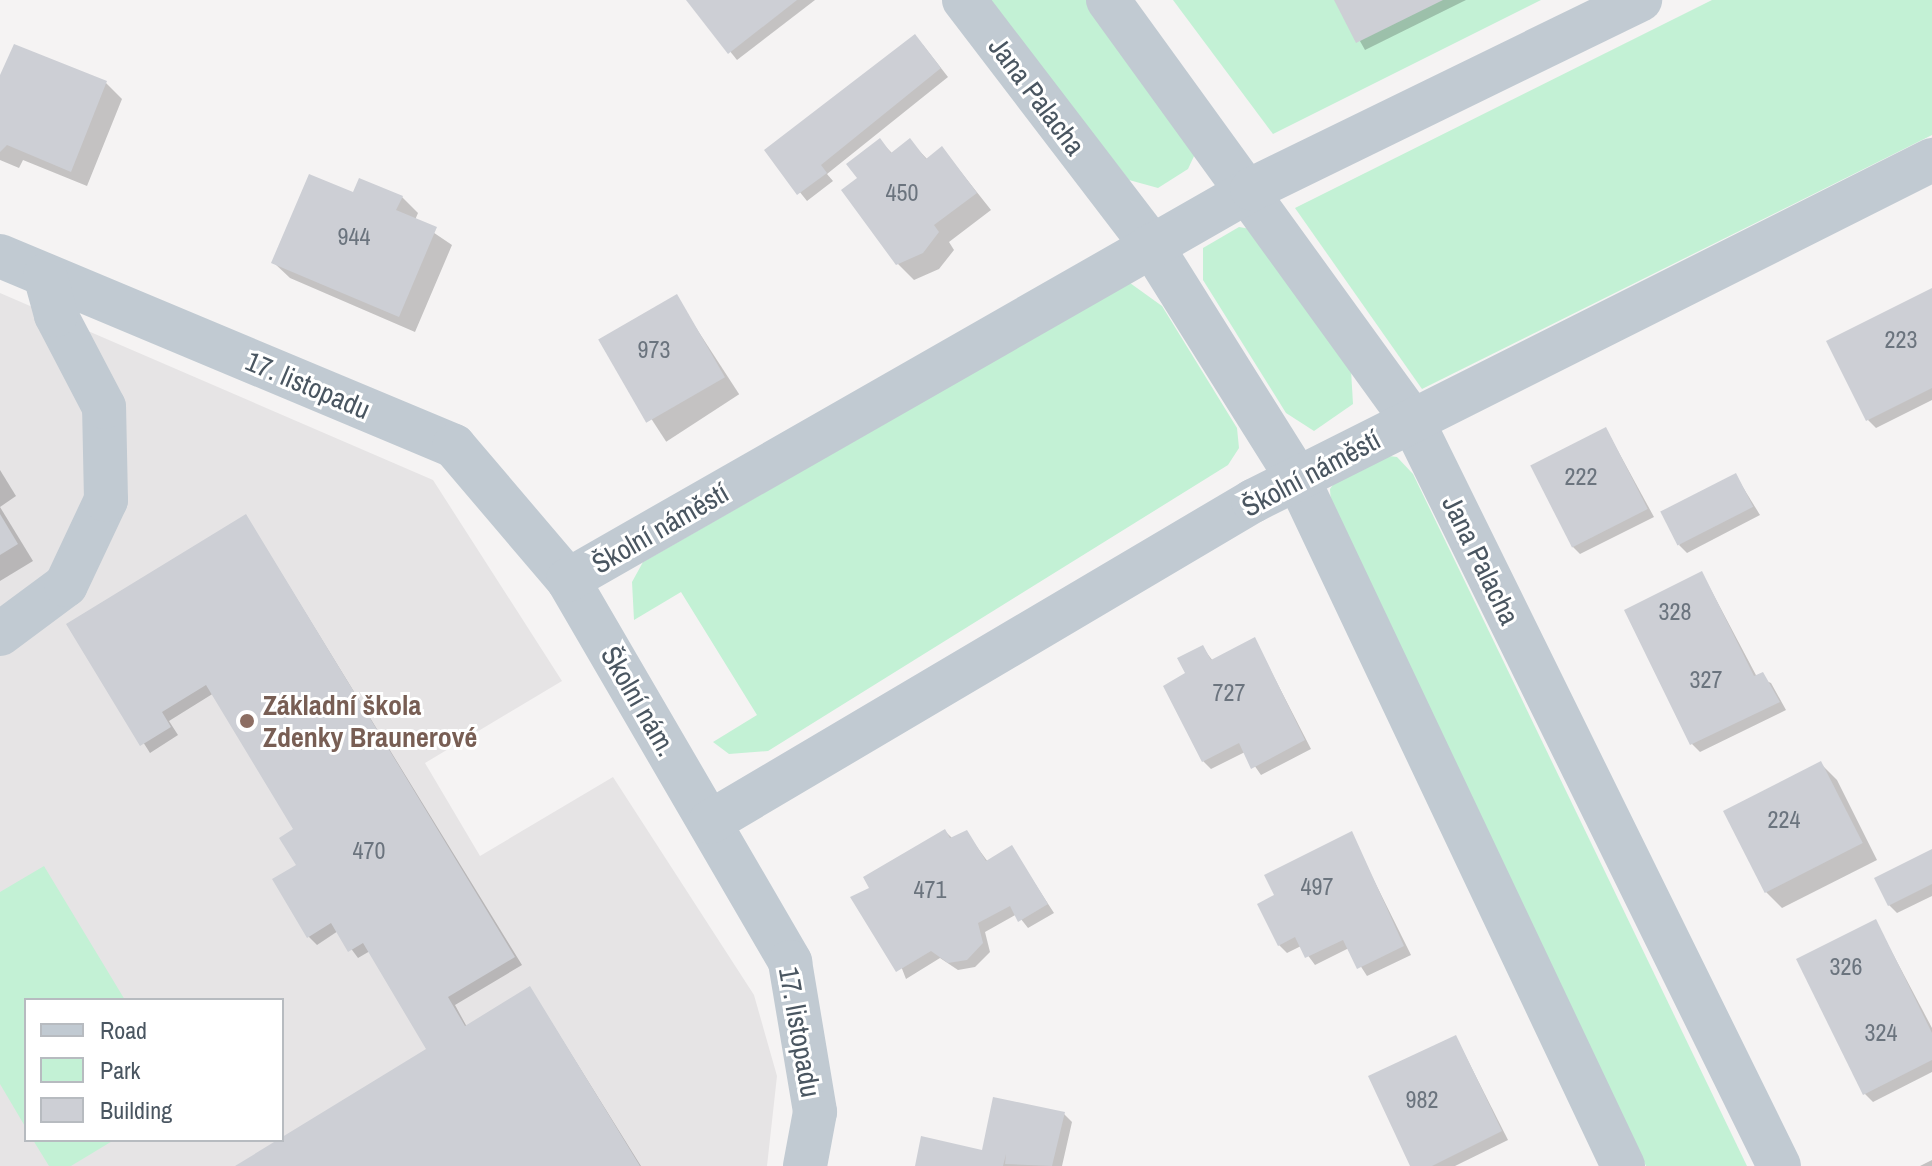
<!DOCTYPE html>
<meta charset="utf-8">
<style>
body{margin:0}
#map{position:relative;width:1932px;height:1166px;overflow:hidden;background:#f5f3f3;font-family:"Archivo Narrow",sans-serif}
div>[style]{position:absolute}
.education>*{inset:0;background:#e6e4e5}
.green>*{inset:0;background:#c3f1d5}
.shadow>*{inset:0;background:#0003;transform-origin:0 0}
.building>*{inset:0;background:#cdcfd5;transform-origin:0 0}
.minor>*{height:44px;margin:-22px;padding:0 22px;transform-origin:22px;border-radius:22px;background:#c1cad2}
.dots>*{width:22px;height:22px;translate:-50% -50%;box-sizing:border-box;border:4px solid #fff;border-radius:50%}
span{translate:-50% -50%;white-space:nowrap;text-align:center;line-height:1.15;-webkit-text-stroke:6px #fff;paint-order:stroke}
.number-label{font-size:24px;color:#6b747e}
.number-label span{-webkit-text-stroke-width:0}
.street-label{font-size:28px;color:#4a5661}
.education-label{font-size:28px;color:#785e54;font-weight:700}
.left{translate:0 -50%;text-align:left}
.legend{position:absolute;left:24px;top:998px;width:260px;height:144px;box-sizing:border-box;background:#fff;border:2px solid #b7bbc0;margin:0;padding:10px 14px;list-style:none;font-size:24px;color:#4a5661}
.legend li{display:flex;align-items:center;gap:16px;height:40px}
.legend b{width:40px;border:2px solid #b7bbc0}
</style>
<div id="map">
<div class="education">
<i style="clip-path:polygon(evenodd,0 293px,433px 480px,562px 681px,425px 763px,480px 856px,613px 777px,754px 995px,777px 1076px,767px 1166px,0 1166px,0 293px,26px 1000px,282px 1000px,282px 1140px,26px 1140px,26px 1000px)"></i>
</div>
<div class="green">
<i style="clip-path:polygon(988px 0,1095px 0,1195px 154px,1188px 169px,1158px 188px,1129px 180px)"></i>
<i style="clip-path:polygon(1173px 0,1541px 0,1273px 134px)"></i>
<i style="clip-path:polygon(1712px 0,1932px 0,1932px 135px,1422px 389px,1295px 208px)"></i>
<i style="clip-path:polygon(1239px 227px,1263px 231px,1351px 370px,1353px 404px,1314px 431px,1286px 413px,1203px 280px,1203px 248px)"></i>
<i style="clip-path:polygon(1130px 283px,1162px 306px,1237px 428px,1239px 448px,1228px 465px,768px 751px,729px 754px,713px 742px,757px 715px,681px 592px,634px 620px,632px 582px,643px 562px)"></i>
<i style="clip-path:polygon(1372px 454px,1397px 457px,1413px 474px,1747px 1166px,1646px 1166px,1332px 518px,1330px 489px,1343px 470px)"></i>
<i style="clip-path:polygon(44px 866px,125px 1000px,26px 1000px,26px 1128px,0 1084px,0 892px)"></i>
<i style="clip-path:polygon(33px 1140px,114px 1140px,71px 1166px,49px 1166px)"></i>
</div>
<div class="shadow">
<i style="clip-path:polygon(689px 0,815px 0,737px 60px)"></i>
<i style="clip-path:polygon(1337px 0,1466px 0,1365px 50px)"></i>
<i style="clip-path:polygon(923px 45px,948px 77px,827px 174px,833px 181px,807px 201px,767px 151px)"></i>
<i style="clip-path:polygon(0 77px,106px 83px,122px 99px,87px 186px,23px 160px,19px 168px,0 160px)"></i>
<i style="clip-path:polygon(880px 141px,893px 154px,910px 141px,928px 160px,942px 148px,991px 210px,949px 242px,954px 250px,939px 269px,914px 280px,898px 264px,860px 179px)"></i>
<i style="clip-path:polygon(354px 194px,402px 197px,418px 213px,415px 220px,452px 245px,415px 332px,290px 278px,273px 262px)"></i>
<i style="clip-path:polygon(1932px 290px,1932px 400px,1876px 428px,1868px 420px)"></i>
<i style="left:676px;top:297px;width:116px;height:87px;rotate:57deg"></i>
<i style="clip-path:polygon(1606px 429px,1654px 517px,1580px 554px,1572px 546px)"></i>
<i style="clip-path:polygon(0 470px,16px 496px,0 507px)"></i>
<i style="clip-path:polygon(1736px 476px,1760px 515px,1687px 553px,1679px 545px)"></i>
<i style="clip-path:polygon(0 507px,33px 561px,0 581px)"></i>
<i style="clip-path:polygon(246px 516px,522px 965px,455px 1005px,467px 1027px,530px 988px,641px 1166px,239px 1166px,429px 1050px,370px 951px,358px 958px,338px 931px,317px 945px,309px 937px,275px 880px,298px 866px,296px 830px,214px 693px,169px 721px,178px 735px,150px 753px,69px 625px)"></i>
<i style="clip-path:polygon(1702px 573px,1757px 677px,1771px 683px,1786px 710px,1700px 752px,1692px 744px)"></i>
<i style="clip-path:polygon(1255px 640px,1311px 749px,1261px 775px,1245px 752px,1211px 769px,1203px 761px,1188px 674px,1203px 648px,1213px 661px)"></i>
<i style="clip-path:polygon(1821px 764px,1837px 780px,1877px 860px,1782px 908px,1766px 892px)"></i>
<i style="clip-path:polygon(945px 831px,953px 839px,966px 832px,988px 862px,1012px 848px,1054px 913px,1028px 928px,1017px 914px,985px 932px,990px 952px,975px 967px,958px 970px,940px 958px,906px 979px,871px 889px)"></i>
<i style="clip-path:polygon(1351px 834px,1411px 955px,1367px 976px,1349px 948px,1315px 965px,1301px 946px,1287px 953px,1279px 945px)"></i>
<i style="clip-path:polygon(1932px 851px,1932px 896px,1897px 913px,1889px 905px)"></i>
<i style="clip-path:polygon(1876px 922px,1932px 1028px,1932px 1072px,1873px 1102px,1865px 1094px)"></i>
<i style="clip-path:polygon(1456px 1037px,1508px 1140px,1455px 1166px,1412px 1166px)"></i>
<i style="clip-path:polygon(1064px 1114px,1072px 1122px,1062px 1166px,917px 1166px,983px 1152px)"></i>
<i style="clip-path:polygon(1932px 1160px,1932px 1166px,1920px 1166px)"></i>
</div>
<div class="building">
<i style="clip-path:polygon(686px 0,797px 0,728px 54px)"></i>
<i style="clip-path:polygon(1334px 0,1443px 0,1356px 43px)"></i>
<i style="clip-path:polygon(915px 34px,941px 68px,821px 165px,827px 173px,797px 195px,764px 150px)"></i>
<i style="clip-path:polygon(14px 44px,107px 81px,71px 172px,7px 145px,0 152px,0 75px)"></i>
<i style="clip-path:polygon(880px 138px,891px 153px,910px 138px,926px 159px,942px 146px,977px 193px,934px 225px,939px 232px,923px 253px,896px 265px,841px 190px,857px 178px,846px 164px)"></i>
<i style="clip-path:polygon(309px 174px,353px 192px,359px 178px,403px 196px,396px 210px,437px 227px,399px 317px,271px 263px)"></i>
<i style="clip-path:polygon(1932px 288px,1932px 388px,1866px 421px,1826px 341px)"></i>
<i style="left:677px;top:294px;width:96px;height:91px;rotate:60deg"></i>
<i style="left:1606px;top:427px;width:92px;height:85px;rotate:63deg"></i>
<i style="left:1736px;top:473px;width:38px;height:85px;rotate:63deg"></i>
<i style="clip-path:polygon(0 514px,18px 544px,0 555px)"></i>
<i style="clip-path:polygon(246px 514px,515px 957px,448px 997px,465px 1026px,530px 986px,640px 1166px,235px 1166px,426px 1049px,363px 943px,348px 952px,331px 923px,307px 938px,272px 879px,296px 865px,279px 838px,293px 829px,206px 685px,162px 712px,171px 727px,140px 746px,66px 624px)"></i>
<i style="clip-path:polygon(1702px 571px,1754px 676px,1763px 672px,1780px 702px,1690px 745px,1624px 610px)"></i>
<i style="clip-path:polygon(1255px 637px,1305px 740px,1251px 769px,1239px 743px,1202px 762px,1163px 686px,1185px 673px,1177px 658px,1203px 645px,1211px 660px)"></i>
<i style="left:1821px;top:761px;width:92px;height:110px;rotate:63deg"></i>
<i style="clip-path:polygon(945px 829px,950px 838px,967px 830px,986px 861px,1012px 845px,1048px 904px,1018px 922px,1010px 906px,978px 923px,983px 943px,967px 960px,948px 963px,931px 951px,896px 972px,850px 897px,869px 888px,863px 877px)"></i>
<i style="clip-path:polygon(1352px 831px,1404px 946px,1357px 969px,1343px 940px,1305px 958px,1295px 937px,1278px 946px,1257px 904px,1274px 895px,1264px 875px)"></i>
<i style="clip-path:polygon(1932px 849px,1932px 884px,1888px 906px,1874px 878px)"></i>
<i style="clip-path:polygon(1876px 919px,1932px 1033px,1932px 1060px,1863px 1095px,1796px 959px)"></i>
<i style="clip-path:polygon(1456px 1035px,1502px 1131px,1432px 1166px,1410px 1166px,1368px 1076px)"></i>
<i style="clip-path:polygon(993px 1097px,1065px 1112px,1052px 1166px,1005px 1164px,1006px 1154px,1003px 1166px,915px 1166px,921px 1136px,982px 1150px)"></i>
</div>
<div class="minor">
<i style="left:964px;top:0;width:308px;rotate:52.6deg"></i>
<i style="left:1151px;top:245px;width:276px;rotate:57.9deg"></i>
<i style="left:1298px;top:479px;width:760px;rotate:64.68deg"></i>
<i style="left:1108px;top:0;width:518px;rotate:54.1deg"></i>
<i style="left:1412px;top:420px;width:831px;rotate:63.8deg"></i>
<i style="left:0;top:256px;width:492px;rotate:22.7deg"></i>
<i style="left:454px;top:446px;width:176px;rotate:49.6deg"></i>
<i style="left:568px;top:580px;width:442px;rotate:59.8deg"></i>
<i style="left:790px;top:962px;width:152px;rotate:80.5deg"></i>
<i style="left:815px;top:1112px;width:55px;rotate:100.5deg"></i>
<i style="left:568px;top:580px;width:788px;rotate:-29.75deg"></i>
<i style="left:1252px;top:189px;width:432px;rotate:-26deg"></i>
<i style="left:0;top:634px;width:82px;rotate:-36.6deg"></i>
<i style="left:66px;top:585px;width:94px;rotate:-64.8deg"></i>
<i style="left:106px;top:500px;width:93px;rotate:-91.2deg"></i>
<i style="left:104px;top:407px;width:104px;rotate:-117.6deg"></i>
<i style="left:56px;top:315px;width:41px;rotate:-105.4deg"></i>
<i style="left:710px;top:822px;width:631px;rotate:-30.59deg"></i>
<i style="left:1253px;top:501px;width:760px;rotate:-26.67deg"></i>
</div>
<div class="dots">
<i style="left:247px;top:721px;background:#8d6e63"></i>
</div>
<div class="number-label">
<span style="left:902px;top:193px">450</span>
<span style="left:354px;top:237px">944</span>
<span style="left:1901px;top:340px">223</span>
<span style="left:654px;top:350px">973</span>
<span style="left:1581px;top:477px">222</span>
<span style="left:1675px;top:612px">328</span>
<span style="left:1706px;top:680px">327</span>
<span style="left:1229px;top:693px">727</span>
<span style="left:1784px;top:820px">224</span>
<span style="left:369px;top:851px">470</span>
<span style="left:1317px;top:887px">497</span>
<span style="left:930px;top:890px">471</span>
<span style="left:1846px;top:967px">326</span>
<span style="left:1881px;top:1033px">324</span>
<span style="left:1422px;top:1100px">982</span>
</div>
<div class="street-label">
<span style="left:1037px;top:96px;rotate:53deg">Jana Palacha</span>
<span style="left:308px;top:385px;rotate:23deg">17. listopadu</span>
<span style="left:1311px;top:473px;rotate:-28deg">Školní náměstí</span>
<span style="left:660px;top:528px;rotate:-30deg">Školní náměstí</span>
<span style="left:1481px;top:560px;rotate:64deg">Jana Palacha</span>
<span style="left:639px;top:701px;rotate:60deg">Školní nám.</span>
<span style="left:800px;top:1032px;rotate:80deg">17. listopadu</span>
</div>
<div class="education-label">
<span class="left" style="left:263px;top:721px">Základní škola<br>Zdenky Braunerové</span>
</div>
<ul class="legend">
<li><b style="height:10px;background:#c1cad2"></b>Road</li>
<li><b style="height:22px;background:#c3f1d5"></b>Park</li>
<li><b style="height:22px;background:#cdcfd5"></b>Building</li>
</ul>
</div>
